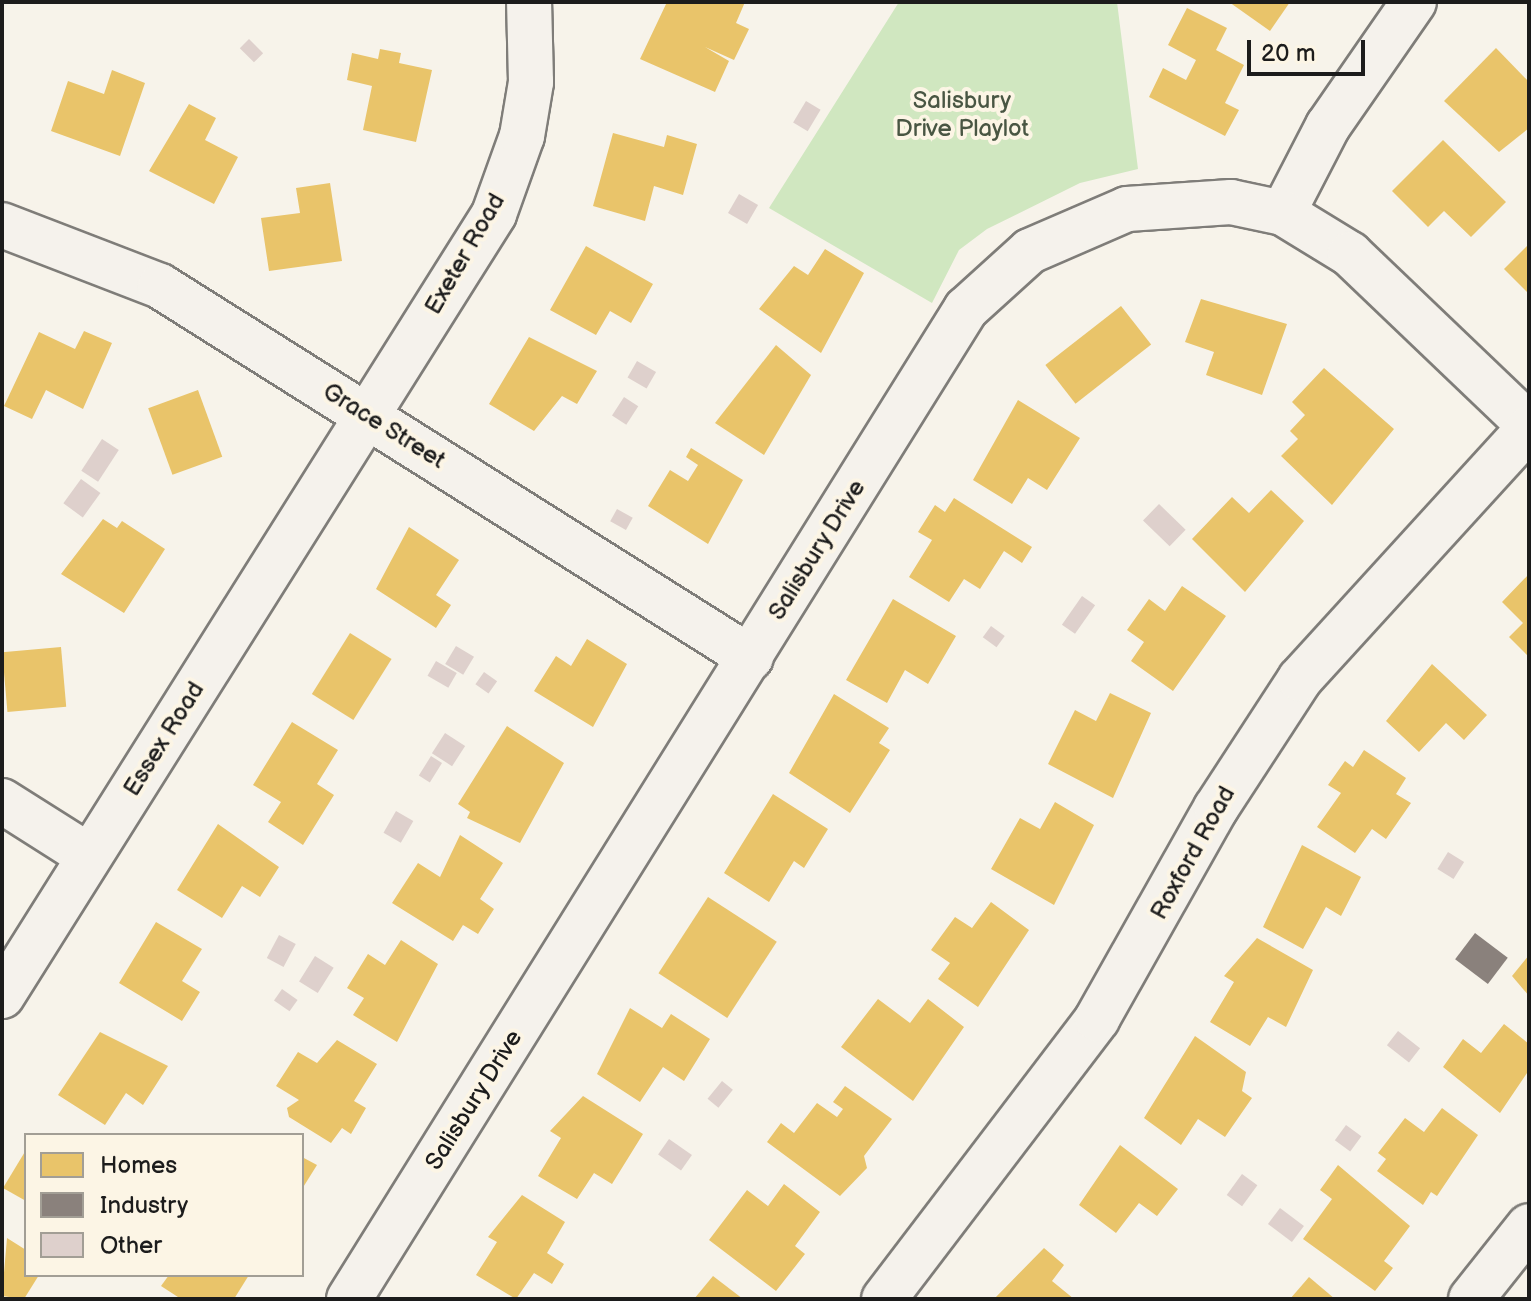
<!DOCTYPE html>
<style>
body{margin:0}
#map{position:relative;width:1531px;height:1301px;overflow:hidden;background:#f7f3ea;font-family:"Balsamiq Sans",sans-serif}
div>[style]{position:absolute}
.green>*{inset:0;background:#d0e7c0}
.homes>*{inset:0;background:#e9c46a;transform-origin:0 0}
.industry>*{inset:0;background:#8a817c;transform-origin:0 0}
.building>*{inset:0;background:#ded0cc;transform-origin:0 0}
.roads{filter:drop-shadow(2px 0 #7f7d79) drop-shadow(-2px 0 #7f7d79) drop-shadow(0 2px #7f7d79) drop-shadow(0 -2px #7f7d79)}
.minor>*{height:44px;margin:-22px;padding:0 22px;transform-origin:22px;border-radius:22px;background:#f5f2ec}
.tertiary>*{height:44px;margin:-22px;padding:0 22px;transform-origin:22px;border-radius:22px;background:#f5f2ec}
span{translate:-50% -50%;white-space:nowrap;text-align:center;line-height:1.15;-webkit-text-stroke:8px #fcf5e5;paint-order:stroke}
.park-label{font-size:24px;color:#495643}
.street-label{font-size:24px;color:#1c1c1c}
.frame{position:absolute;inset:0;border:4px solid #1c1c1c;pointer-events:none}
.legend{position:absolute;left:24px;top:1133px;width:280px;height:144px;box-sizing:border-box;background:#fcf5e5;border:2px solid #a29e95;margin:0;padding:10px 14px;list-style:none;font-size:24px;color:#1c1c1c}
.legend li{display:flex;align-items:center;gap:16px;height:40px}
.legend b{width:40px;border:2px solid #a29e95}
.scale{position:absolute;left:1247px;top:40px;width:118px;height:36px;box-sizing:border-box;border:4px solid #1c1c1c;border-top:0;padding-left:10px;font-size:24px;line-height:28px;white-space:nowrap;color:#1c1c1c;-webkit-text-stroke:6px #fcf5e5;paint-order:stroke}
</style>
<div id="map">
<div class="green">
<i style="clip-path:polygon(899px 2px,1117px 2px,1138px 169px,1080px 183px,987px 229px,959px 250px,932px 303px,769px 208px)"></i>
</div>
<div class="homes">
<i style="clip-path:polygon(667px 2px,745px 2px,736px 23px,749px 29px,734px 60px,705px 47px,729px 61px,715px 92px,640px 59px)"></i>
<i style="clip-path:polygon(1229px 2px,1290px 2px,1270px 31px)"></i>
<i style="clip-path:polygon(1187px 8px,1227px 28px,1216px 50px,1244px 65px,1225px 103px,1239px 110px,1225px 136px,1149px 97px,1163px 68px,1186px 80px,1196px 60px,1168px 45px)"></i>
<i style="clip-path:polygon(1496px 48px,1529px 82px,1529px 128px,1499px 152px,1444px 101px)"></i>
<i style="clip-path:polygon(380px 49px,401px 53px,399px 63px,432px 70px,416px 142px,363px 130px,372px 86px,347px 80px,352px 53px,378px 59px)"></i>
<i style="clip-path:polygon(112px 70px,145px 83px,120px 156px,51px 131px,68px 81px,104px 94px)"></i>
<i style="clip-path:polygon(189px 104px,216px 118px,205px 140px,238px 157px,214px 204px,149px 171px)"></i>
<i style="clip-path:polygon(613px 133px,664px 147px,667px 135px,697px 144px,683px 195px,654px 186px,645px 221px,593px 206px)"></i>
<i style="clip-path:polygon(1443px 140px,1506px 202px,1471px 237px,1444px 211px,1428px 227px,1392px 191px)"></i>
<i style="clip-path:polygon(330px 183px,342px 261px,269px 271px,261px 218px,300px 213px,296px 188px)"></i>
<i style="clip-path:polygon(1529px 244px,1529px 294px,1504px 269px)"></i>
<i style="clip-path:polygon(586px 246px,653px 284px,631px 323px,610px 311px,596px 335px,550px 310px)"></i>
<i style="clip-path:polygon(825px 249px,864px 273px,821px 353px,759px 309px,794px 266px,808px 275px)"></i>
<i style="clip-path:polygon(1201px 299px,1287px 324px,1262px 395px,1206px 375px,1214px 352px,1185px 342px)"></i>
<i style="left:1121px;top:306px;width:49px;height:96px;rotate:52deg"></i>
<i style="clip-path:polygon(84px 331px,112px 343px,83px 409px,46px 390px,32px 419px,4px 406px,39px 332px,75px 349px)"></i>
<i style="clip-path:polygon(529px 337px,597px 371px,577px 404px,562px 396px,534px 431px,489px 404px)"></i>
<i style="clip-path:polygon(776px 345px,811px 375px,764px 455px,715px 423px)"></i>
<i style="clip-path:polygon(1324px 368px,1394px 429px,1332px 505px,1281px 456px,1298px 439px,1290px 431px,1305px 415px,1292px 402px)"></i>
<i style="left:198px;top:390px;width:71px;height:53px;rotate:70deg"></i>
<i style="clip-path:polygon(1018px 400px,1080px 438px,1047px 490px,1028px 478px,1012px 504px,973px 480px)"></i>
<i style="clip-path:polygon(691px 448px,743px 480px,708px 544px,648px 506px,670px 470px,688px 481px,698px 465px,686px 457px)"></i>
<i style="clip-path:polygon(1271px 490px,1304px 521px,1245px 592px,1192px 539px,1232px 497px,1249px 513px)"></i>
<i style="clip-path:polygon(954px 498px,1032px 547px,1022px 563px,1004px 551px,980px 589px,964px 579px,949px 602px,909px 577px,932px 540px,918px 532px,935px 505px,945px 512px)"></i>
<i style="clip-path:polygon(103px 519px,117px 528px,122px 521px,165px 549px,124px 613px,61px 574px)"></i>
<i style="clip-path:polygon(409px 527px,459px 560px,436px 595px,451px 605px,436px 628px,376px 589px)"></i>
<i style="clip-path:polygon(1529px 574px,1529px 657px,1509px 637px,1523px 623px,1502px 602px)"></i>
<i style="clip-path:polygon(1182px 586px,1226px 616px,1173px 691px,1131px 661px,1144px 642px,1127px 630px,1149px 599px,1165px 611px)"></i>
<i style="clip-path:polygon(893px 599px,956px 636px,928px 684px,905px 670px,887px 703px,846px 680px)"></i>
<i style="left:350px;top:633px;width:49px;height:72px;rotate:32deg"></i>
<i style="clip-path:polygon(587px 639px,627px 664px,593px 727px,534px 691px,556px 656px,571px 666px)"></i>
<i style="left:61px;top:647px;width:60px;height:59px;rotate:85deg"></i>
<i style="clip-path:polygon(1432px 664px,1487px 715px,1464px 740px,1446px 723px,1419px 752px,1386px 721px)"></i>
<i style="clip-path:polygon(1110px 693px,1151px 713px,1113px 798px,1048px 764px,1075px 710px,1096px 721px)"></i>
<i style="clip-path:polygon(834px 694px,889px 728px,879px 743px,890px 750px,850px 813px,789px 773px)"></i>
<i style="clip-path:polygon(292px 722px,338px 750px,317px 784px,334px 795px,303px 845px,268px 822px,281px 802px,253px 785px)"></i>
<i style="clip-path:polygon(507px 726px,564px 763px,520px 843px,467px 818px,470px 812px,458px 804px)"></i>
<i style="clip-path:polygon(1364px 750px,1406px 778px,1396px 794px,1411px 803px,1386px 839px,1372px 829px,1355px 853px,1317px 827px,1341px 793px,1328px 785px,1345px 761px,1353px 767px)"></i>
<i style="clip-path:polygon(773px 794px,828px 829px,804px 868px,794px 861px,769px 902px,724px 873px)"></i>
<i style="clip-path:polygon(1055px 802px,1094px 825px,1054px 905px,991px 869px,1020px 818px,1040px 829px)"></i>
<i style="clip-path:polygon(218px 824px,279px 867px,260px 897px,242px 886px,222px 918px,177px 890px)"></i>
<i style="clip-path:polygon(460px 835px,503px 863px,480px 899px,494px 909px,478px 934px,463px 925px,453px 941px,392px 903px,418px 863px,440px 877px)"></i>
<i style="clip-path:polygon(1302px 845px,1361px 877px,1341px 916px,1326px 907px,1303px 949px,1263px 927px)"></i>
<i style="left:708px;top:897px;width:82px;height:91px;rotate:33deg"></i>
<i style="clip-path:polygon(991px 902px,1029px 930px,978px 1007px,938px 979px,950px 963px,931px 950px,955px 917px,972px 928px)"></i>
<i style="clip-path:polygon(156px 922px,202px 949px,182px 981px,200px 992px,182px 1021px,119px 983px)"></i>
<i style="clip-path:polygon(1257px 938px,1313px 970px,1286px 1027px,1268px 1017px,1250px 1046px,1210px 1022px,1234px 982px,1224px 976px)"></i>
<i style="clip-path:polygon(401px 940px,438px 964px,397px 1042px,353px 1015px,364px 998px,347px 988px,368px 954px,385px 965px)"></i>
<i style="clip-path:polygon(1529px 955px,1529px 996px,1512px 976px)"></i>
<i style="clip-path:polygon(878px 999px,910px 1023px,928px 999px,964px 1027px,913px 1101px,841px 1047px)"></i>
<i style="clip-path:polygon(630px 1008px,662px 1028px,671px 1014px,710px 1039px,684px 1081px,663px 1067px,640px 1102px,597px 1074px)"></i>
<i style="clip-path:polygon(1504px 1024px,1529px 1044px,1529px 1070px,1500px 1113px,1443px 1067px,1463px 1039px,1481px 1053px)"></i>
<i style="clip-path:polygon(100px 1032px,168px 1066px,143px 1105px,126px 1093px,105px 1125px,58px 1095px)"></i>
<i style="clip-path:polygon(1195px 1036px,1246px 1072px,1242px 1091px,1252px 1098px,1225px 1137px,1198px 1119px,1181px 1145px,1144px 1118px)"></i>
<i style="clip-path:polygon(337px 1040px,377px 1064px,354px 1101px,366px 1108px,351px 1134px,342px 1128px,331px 1143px,289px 1117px,287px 1108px,299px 1100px,276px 1086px,298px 1052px,317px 1063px)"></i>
<i style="clip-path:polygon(845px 1086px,892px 1119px,864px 1156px,867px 1168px,840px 1196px,767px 1142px,781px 1123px,794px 1133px,817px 1103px,837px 1117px,843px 1109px,833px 1102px)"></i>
<i style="clip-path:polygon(583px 1096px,643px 1134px,612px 1184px,594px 1173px,577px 1199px,538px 1176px,561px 1138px,550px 1131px)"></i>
<i style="clip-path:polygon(1442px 1108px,1478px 1135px,1437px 1196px,1431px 1192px,1423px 1205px,1377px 1171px,1386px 1159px,1378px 1153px,1405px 1118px,1424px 1132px)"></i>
<i style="clip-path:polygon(1120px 1145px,1178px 1189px,1157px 1216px,1139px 1203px,1116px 1233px,1079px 1205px)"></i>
<i style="clip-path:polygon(26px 1150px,26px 1201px,3px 1188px)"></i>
<i style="clip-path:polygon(302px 1157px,317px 1165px,302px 1189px)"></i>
<i style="clip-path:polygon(1338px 1165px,1410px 1226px,1384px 1261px,1393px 1268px,1375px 1291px,1303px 1239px,1332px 1199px,1320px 1190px)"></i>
<i style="clip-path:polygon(784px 1184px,820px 1212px,795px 1246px,805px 1254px,776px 1291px,709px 1240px,747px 1190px,768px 1206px)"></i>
<i style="clip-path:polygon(522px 1195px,565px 1222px,547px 1253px,564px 1264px,552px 1284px,534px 1273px,516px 1299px,476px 1275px,497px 1242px,488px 1237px)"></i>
<i style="clip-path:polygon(7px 1238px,26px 1250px,26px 1275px,39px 1275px,24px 1299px,2px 1296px)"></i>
<i style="clip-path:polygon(1044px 1248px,1064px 1265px,1052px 1281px,1074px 1299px,994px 1299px)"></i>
<i style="clip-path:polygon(169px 1275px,249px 1275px,234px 1299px,181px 1299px,161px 1286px)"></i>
<i style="clip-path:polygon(713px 1276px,743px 1299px,694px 1299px)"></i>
<i style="clip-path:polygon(1309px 1277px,1335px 1299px,1290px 1299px)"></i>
</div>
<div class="industry">
<i style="left:1475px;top:933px;width:41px;height:33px;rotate:37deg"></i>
</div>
<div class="building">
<i style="left:249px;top:39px;width:20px;height:13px;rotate:45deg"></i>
<i style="left:806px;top:101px;width:17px;height:25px;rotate:31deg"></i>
<i style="left:739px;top:194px;width:22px;height:22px;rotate:30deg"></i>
<i style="left:637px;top:361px;width:22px;height:19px;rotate:30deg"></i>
<i style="left:624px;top:397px;width:17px;height:22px;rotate:33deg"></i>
<i style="left:102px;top:439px;width:20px;height:38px;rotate:33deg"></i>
<i style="left:81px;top:479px;width:24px;height:30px;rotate:36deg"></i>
<i style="left:1159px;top:504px;width:37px;height:23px;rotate:44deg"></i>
<i style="left:617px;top:509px;width:18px;height:14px;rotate:29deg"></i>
<i style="left:1082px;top:596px;width:16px;height:35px;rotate:35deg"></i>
<i style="left:991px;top:626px;width:17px;height:14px;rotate:36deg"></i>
<i style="left:456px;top:646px;width:21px;height:21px;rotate:31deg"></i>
<i style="left:436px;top:661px;width:24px;height:17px;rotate:30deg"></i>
<i style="left:484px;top:672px;width:16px;height:15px;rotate:35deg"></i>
<i style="left:445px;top:733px;width:24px;height:24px;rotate:33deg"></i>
<i style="left:431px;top:756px;width:13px;height:23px;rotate:32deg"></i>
<i style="left:396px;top:811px;width:20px;height:25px;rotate:30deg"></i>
<i style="left:1448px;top:852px;width:19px;height:20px;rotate:32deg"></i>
<i style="left:279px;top:935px;width:19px;height:26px;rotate:28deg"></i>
<i style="left:315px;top:956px;width:22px;height:30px;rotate:32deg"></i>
<i style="left:282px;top:989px;width:19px;height:14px;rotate:35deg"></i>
<i style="left:1398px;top:1031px;width:28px;height:18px;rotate:38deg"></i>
<i style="left:722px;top:1081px;width:14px;height:23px;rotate:39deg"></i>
<i style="left:1346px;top:1125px;width:19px;height:19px;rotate:36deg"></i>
<i style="left:669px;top:1139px;width:28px;height:19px;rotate:35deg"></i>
<i style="left:1242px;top:1174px;width:19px;height:26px;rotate:36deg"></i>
<i style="left:1280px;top:1208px;width:30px;height:20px;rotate:37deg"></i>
</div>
<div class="roads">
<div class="minor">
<i style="left:1283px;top:213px;width:98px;rotate:-62.7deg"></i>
<i style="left:1328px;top:126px;width:151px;rotate:-55.3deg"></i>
<i style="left:2px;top:225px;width:169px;rotate:21.1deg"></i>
<i style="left:160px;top:286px;width:698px;rotate:32.19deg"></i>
<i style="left:2px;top:801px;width:103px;rotate:32.3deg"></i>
<i style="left:2px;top:996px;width:924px;rotate:-57.82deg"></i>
<i style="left:494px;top:214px;width:83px;rotate:-70.3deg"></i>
<i style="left:522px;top:136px;width:55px;rotate:-80.5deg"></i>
<i style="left:531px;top:82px;width:80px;rotate:-91.4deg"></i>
<i style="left:349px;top:1299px;width:1167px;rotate:-58.07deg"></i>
<i style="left:966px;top:309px;width:86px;rotate:-42.2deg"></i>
<i style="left:1030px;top:251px;width:106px;rotate:-23.4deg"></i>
<i style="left:1127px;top:209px;width:104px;rotate:-3.9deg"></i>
<i style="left:1231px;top:202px;width:53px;rotate:11.9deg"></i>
<i style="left:1283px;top:213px;width:79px;rotate:31.5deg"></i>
<i style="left:1350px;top:254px;width:248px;rotate:43.7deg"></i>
<i style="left:884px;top:1299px;width:352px;rotate:-52.7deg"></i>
<i style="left:1097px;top:1019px;width:242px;rotate:-60.6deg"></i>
<i style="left:1216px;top:808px;width:154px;rotate:-56.9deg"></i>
<i style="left:1300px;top:679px;width:340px;rotate:-47.6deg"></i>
</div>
<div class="tertiary">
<i style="left:1471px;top:1299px;width:93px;rotate:-51.5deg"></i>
</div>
</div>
<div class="park-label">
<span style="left:962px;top:115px">Salisbury<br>Drive Playlot</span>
</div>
<div class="street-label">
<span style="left:465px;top:254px;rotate:-60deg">Exeter Road</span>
<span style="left:384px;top:426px;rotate:32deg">Grace Street</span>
<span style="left:817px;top:550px;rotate:-58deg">Salisbury Drive</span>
<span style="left:164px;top:739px;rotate:-58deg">Essex Road</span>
<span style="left:1193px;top:853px;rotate:-61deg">Roxford Road</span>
<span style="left:474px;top:1100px;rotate:-58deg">Salisbury Drive</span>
</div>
<div class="frame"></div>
<ul class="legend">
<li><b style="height:22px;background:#e9c46a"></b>Homes</li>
<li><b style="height:22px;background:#8a817c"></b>Industry</li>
<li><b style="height:22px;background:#ded0cc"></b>Other</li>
</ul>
<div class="scale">20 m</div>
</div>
